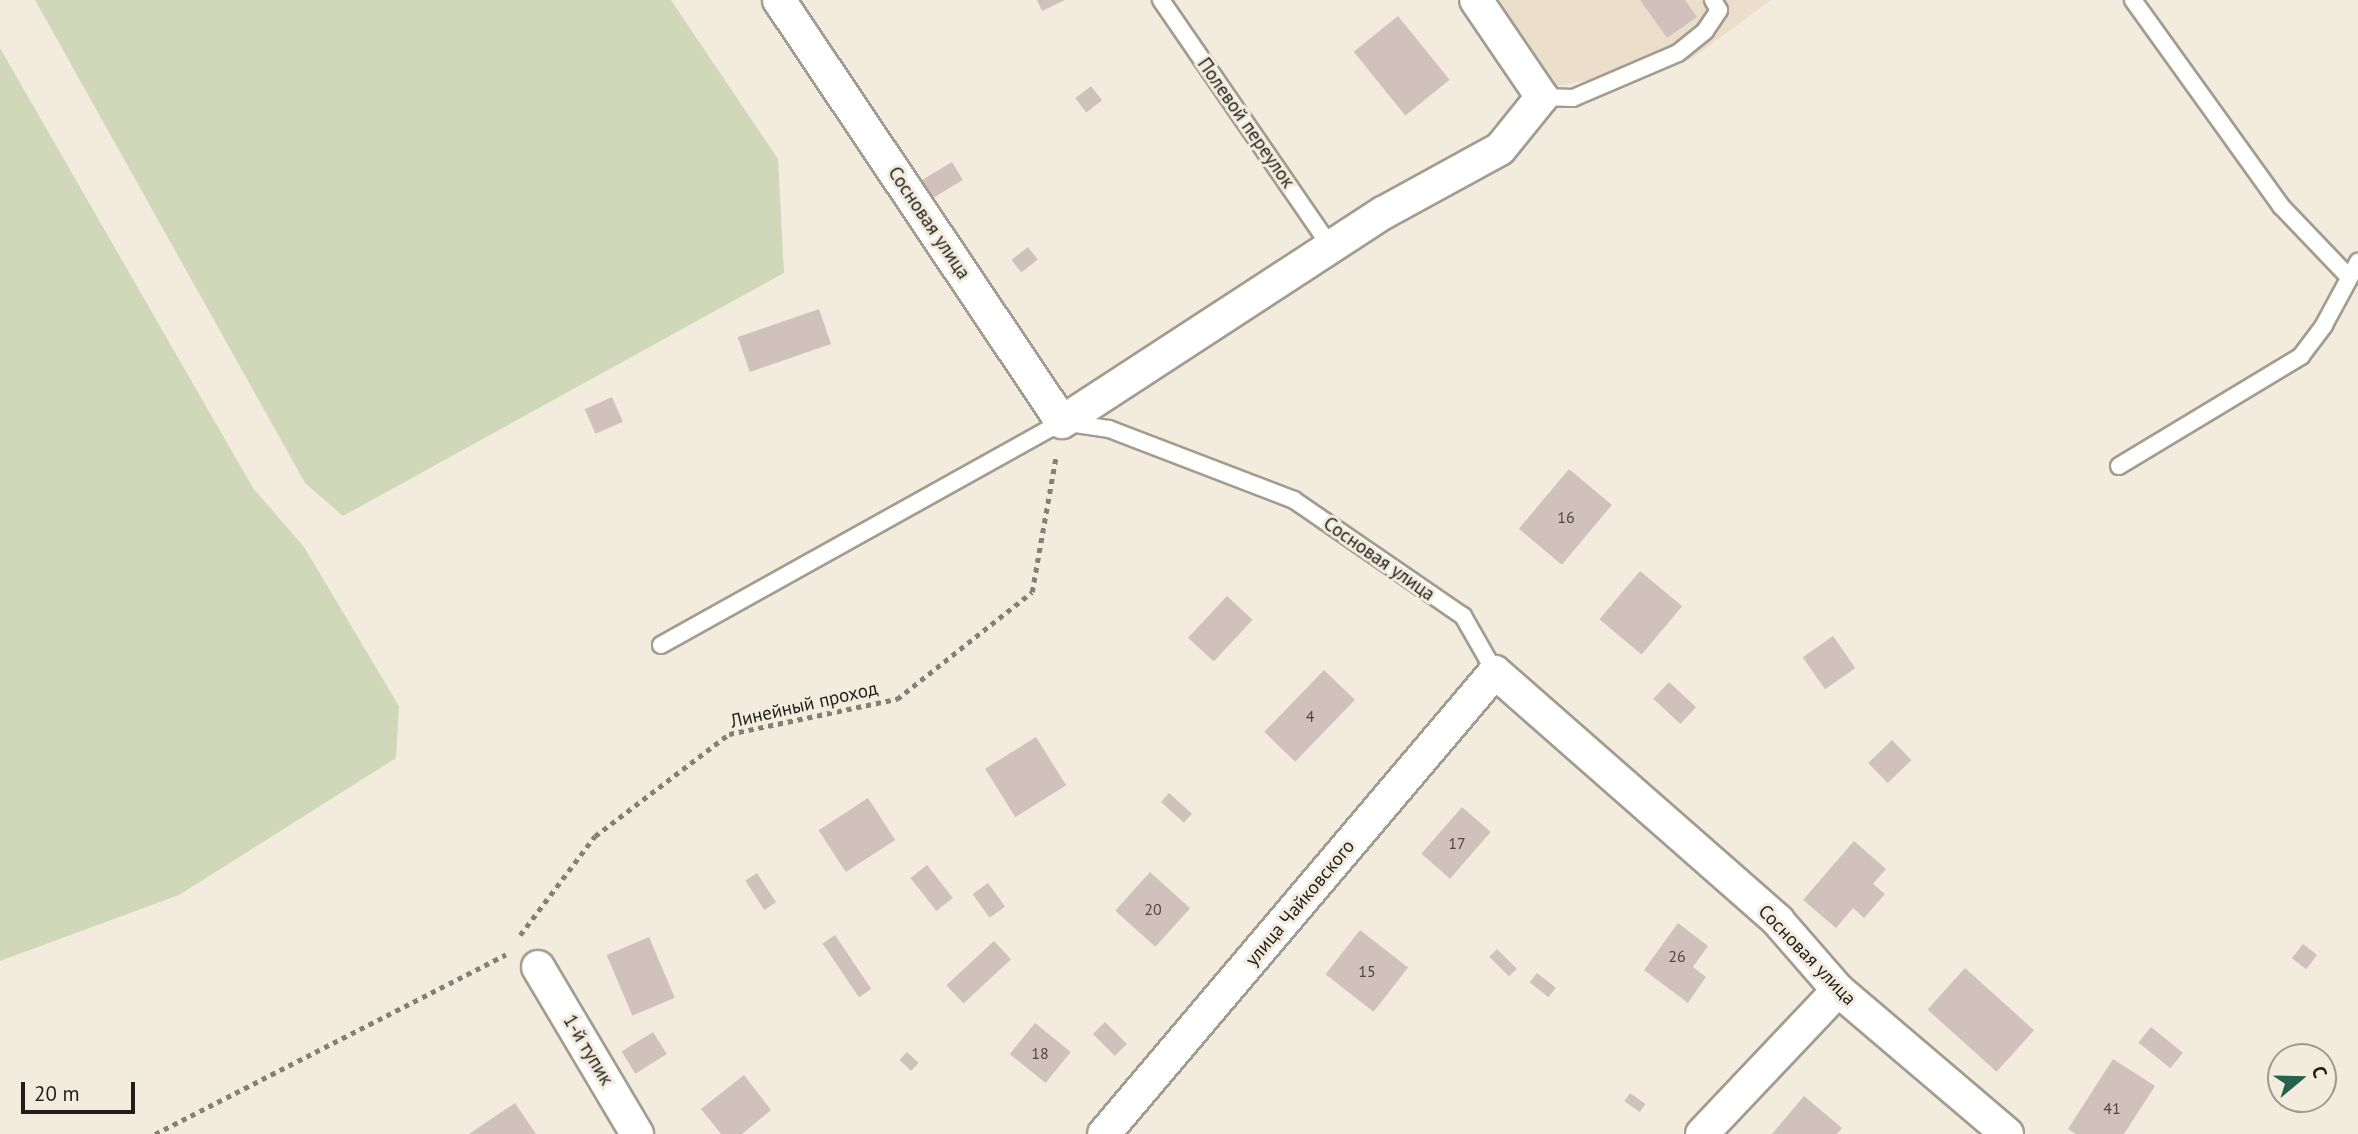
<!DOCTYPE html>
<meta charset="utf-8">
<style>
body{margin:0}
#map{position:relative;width:2358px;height:1134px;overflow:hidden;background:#f3ecde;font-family:"PT Sans",sans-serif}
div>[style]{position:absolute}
.built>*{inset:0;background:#ebdfcb}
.green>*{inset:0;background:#d1d8b9}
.building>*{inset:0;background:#d1c1bc;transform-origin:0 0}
.path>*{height:4.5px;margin-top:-2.25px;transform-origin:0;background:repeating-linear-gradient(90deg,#858077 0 5px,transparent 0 10px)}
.roads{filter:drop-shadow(2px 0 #a39c8f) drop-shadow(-2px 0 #a39c8f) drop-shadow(0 2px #a39c8f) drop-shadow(0 -2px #a39c8f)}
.service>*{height:16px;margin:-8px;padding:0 8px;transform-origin:8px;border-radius:8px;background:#fff}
.minor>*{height:32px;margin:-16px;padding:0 16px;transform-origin:16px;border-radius:16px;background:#fff}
span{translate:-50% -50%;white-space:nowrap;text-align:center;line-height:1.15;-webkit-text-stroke:6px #f3ecde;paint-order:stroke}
.number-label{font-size:16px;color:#4d4742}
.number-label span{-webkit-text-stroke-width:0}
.street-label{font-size:19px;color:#211e1a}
.north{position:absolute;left:2267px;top:1043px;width:70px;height:70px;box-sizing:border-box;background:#f3ecde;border:2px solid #9f9a90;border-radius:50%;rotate:71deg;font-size:19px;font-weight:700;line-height:28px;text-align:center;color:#211e1a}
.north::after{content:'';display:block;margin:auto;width:24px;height:32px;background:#26624d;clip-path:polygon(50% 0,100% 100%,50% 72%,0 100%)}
.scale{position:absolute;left:21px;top:1082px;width:114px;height:32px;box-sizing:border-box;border:4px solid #211e1a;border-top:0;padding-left:9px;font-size:21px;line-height:24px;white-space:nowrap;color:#211e1a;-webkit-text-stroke:5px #f3ecde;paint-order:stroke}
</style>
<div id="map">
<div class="built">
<i style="clip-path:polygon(1497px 0,1771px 0,1690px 60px,1554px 87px)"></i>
</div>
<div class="green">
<i style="clip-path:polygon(35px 0,671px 0,778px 159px,784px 273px,343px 516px,305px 483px)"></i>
<i style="clip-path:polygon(0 48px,253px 488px,304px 547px,399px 706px,396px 758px,179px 895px,0 961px)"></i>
</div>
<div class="building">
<i style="clip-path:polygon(1037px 0,1065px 0,1042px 11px)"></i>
<i style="clip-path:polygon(1640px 0,1685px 0,1697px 17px,1667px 38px)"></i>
<i style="left:1398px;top:16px;width:82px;height:57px;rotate:51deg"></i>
<i style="left:1091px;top:86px;width:18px;height:20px;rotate:52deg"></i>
<i style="left:952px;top:162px;width:21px;height:62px;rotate:59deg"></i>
<i style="left:1028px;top:247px;width:16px;height:21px;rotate:52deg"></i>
<i style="left:819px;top:309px;width:37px;height:86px;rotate:71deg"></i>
<i style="left:612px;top:397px;width:27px;height:30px;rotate:66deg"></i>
<i style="left:1569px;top:469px;width:56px;height:78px;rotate:40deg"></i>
<i style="left:1640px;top:571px;width:55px;height:63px;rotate:40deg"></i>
<i style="left:1227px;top:596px;width:35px;height:57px;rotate:43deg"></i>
<i style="left:1833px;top:636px;width:39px;height:37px;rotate:55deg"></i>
<i style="left:1324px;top:670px;width:43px;height:86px;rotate:44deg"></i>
<i style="left:1669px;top:682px;width:37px;height:23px;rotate:43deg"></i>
<i style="left:1036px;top:737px;width:57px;height:60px;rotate:58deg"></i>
<i style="left:1892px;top:740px;width:28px;height:33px;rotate:46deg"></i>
<i style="left:1169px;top:793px;width:31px;height:12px;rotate:42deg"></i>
<i style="left:868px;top:798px;width:50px;height:59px;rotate:57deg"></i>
<i style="left:1462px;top:807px;width:38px;height:62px;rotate:41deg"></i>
<i style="clip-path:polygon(1854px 841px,1886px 869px,1873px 884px,1885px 894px,1864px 918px,1853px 908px,1836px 928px,1803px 900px)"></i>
<i style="left:927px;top:865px;width:42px;height:21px;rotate:52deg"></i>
<i style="left:1150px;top:872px;width:54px;height:52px;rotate:42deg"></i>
<i style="left:757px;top:873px;width:35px;height:14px;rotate:57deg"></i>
<i style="left:988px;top:883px;width:29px;height:19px;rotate:54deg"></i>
<i style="clip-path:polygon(1678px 923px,1708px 946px,1693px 967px,1706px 977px,1688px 1003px,1644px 970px)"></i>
<i style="left:1360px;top:930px;width:61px;height:56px;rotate:38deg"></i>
<i style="left:835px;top:935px;width:65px;height:15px;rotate:56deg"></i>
<i style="left:649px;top:937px;width:66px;height:46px;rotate:67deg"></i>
<i style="left:994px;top:941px;width:25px;height:65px;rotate:47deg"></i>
<i style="left:2303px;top:944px;width:18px;height:18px;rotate:38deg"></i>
<i style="left:1497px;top:949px;width:28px;height:11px;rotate:45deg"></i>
<i style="left:1965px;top:968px;width:93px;height:56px;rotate:42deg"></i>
<i style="left:1537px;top:973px;width:24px;height:12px;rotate:38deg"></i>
<i style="left:1105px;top:1022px;width:31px;height:17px;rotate:45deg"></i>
<i style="left:1035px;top:1023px;width:46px;height:40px;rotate:39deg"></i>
<i style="left:2151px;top:1027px;width:41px;height:20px;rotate:39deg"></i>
<i style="left:653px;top:1032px;width:26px;height:37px;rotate:58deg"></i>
<i style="left:907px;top:1052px;width:16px;height:11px;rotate:43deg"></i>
<i style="clip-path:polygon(2113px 1059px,2155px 1086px,2124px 1134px,2076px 1134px,2068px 1129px)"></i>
<i style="clip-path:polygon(744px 1075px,771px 1110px,742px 1134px,721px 1134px,701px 1109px)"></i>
<i style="left:1630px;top:1093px;width:19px;height:10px;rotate:35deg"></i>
<i style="clip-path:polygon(1804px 1096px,1842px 1128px,1837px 1134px,1772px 1134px)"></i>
<i style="clip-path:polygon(515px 1103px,536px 1134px,469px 1134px)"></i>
</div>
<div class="path">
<i style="left:520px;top:935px;width:124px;rotate:-52.9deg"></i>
<i style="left:595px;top:836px;width:168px;rotate:-37.3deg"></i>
<i style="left:729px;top:734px;width:172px;rotate:-11.8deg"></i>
<i style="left:897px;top:699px;width:172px;rotate:-38.4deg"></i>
<i style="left:1032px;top:592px;width:138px;rotate:-80deg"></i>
<i style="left:155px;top:1134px;width:394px;rotate:-27.1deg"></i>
</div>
<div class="roads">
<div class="service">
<i style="left:1161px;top:0;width:300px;rotate:55.5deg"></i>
<i style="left:2133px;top:0;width:254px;rotate:54.3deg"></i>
<i style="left:2281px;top:206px;width:95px;rotate:46.3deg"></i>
<i style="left:1542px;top:97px;width:31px;rotate:2deg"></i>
<i style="left:1573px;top:98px;width:114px;rotate:-23.2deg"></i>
<i style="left:1678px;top:53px;width:35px;rotate:-39deg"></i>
<i style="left:1705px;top:31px;width:25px;rotate:-56deg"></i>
<i style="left:1719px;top:10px;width:12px;rotate:-121deg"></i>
<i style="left:2119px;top:466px;width:213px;rotate:-31.1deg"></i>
<i style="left:2301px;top:356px;width:39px;rotate:-53deg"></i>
<i style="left:2324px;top:325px;width:72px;rotate:-61.6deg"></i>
<i style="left:661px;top:645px;width:459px;rotate:-29.1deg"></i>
<i style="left:1062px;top:422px;width:48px;rotate:8.5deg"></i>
<i style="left:1109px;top:429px;width:198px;rotate:21deg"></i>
<i style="left:1294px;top:500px;width:205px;rotate:34.5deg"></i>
<i style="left:1463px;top:616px;width:64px;rotate:60.3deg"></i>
</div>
<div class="minor">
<i style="left:779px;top:0;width:508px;rotate:56.15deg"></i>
<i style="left:1062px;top:422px;width:383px;rotate:-33.1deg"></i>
<i style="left:1383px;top:213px;width:133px;rotate:-28.7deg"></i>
<i style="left:1500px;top:149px;width:67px;rotate:-51.1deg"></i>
<i style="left:1542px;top:97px;width:117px;rotate:-124.2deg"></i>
<i style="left:538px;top:967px;width:194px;rotate:59.3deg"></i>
<i style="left:1104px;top:1134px;width:605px;rotate:-49.76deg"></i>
<i style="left:1495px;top:672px;width:377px;rotate:41.3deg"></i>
<i style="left:1778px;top:921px;width:91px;rotate:49deg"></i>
<i style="left:1838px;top:990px;width:222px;rotate:40.4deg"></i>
<i style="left:1702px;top:1134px;width:198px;rotate:-46.6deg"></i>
</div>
</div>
<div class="number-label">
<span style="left:1566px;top:517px">16</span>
<span style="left:1310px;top:716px">4</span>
<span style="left:1457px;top:843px">17</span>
<span style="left:1153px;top:909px">20</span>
<span style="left:1677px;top:956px">26</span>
<span style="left:1367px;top:971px">15</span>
<span style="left:1040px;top:1053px">18</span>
<span style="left:2112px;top:1108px">41</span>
</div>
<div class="street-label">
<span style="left:1246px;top:123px;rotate:55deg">Полевой переулок</span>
<span style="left:929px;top:223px;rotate:56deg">Сосновая улица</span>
<span style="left:1379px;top:559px;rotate:35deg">Сосновая улица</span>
<span style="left:804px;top:705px;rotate:-13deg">Линейный проход</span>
<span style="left:1300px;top:903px;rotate:-50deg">улица Чайковского</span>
<span style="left:1807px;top:955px;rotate:46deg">Сосновая улица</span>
<span style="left:588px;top:1050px;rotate:59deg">1-й тупик</span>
</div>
<div class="north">С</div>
<div class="scale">20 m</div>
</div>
